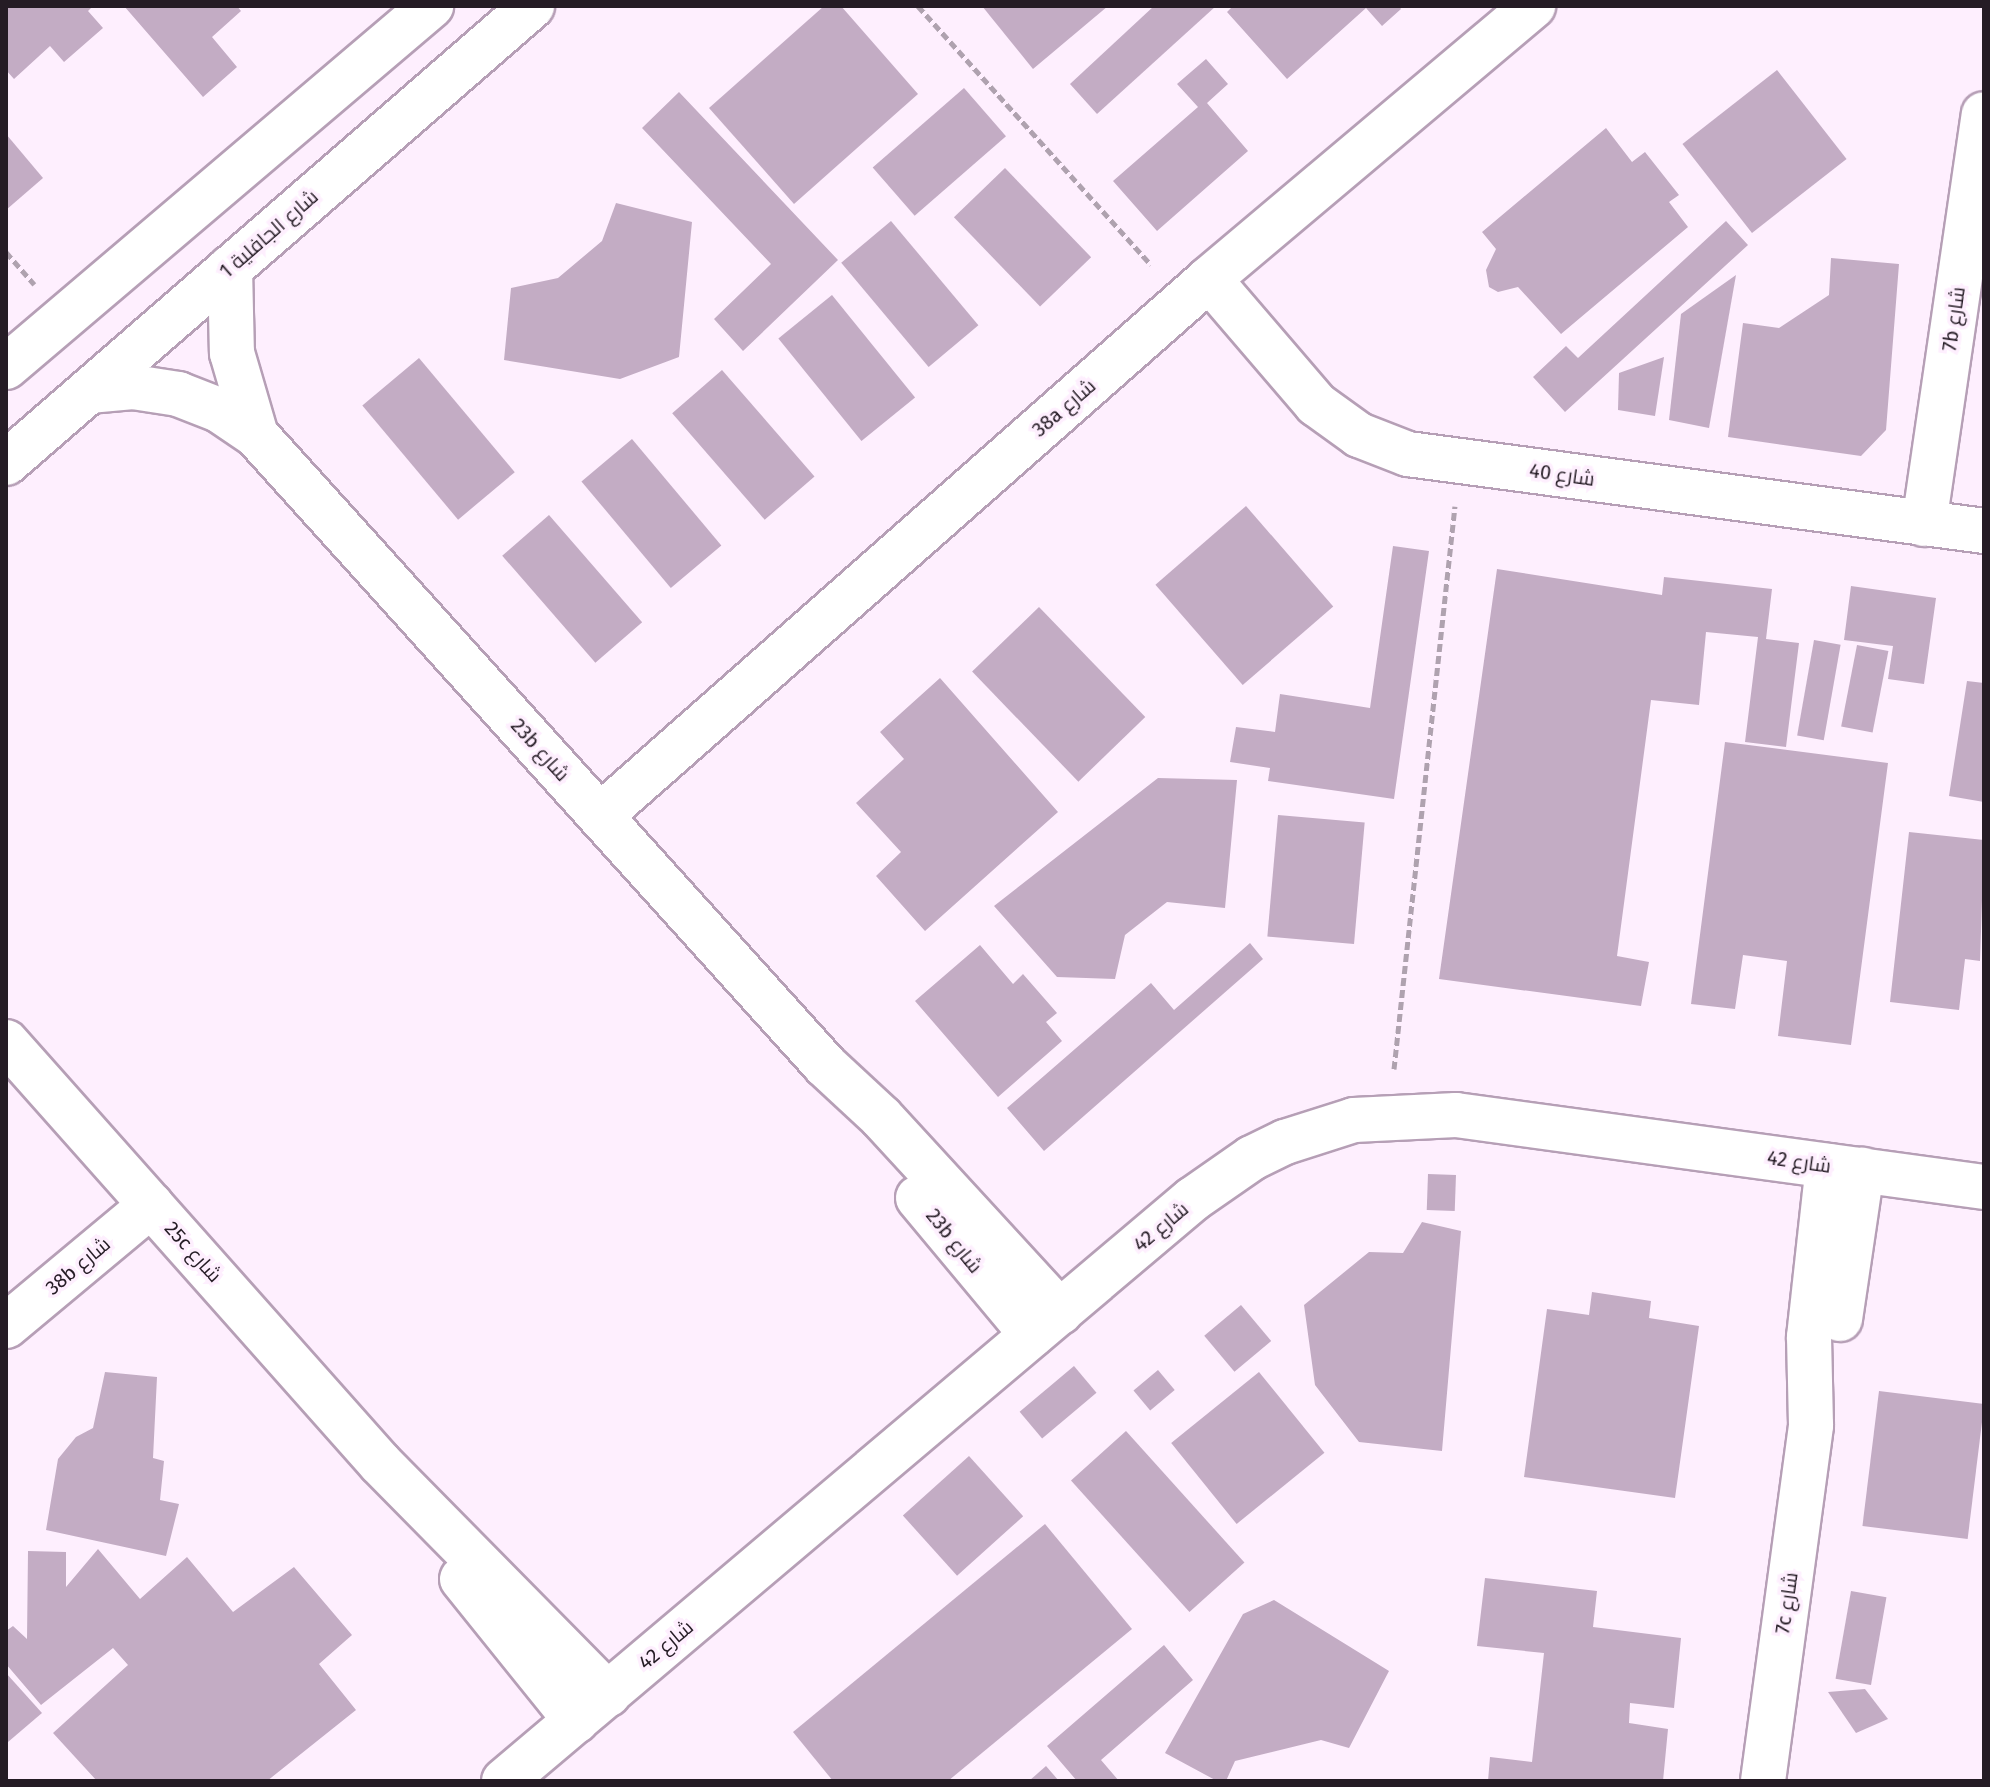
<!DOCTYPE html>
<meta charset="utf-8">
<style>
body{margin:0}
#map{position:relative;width:1990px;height:1787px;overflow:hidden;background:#feeffe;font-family:"Fira Sans",Cairo,sans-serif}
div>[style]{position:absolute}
.building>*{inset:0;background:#c3acc4;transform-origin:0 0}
.path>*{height:5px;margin-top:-2.5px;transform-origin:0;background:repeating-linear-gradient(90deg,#afa2af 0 8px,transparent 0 12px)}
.roads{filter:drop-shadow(2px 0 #b69fb6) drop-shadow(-2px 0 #b69fb6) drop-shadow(0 2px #b69fb6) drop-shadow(0 -2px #b69fb6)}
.minor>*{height:44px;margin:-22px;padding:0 22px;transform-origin:22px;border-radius:22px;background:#fff}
.tertiary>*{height:44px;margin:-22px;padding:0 22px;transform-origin:22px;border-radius:22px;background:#fff}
span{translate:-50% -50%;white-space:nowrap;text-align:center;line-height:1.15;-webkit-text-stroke:7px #feeffe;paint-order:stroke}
.street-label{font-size:20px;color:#251c25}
.frame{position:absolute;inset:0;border:8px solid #251c25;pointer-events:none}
</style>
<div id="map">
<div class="building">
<i style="clip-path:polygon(6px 6px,93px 6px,88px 11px,103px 28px,64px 62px,50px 46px,14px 79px,6px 70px)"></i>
<i style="clip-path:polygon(124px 6px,237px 6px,241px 11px,212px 37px,237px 67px,203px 97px)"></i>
<i style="clip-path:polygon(824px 6px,841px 6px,918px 94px,794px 204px,709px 108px)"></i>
<i style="clip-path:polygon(982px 6px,1108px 6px,1033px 69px)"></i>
<i style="clip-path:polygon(1154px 6px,1216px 6px,1097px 114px,1070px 84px)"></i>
<i style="clip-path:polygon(1233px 6px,1399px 6px,1401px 9px,1382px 26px,1366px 8px,1287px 79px,1227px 12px)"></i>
<i style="clip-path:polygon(1206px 59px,1228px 84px,1207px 103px,1248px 151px,1157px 231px,1113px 181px,1198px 107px,1177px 84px)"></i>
<i style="left:1777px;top:70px;width:113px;height:120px;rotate:52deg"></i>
<i style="left:964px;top:88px;width:64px;height:121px;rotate:49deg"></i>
<i style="clip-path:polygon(679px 92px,838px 260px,743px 351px,714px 319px,771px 264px,642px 128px)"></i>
<i style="clip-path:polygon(1606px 128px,1632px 162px,1645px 152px,1679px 195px,1669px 202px,1688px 227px,1561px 334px,1518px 287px,1498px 292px,1489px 287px,1486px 270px,1496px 249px,1482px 232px)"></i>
<i style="clip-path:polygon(6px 134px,43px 178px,6px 210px)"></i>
<i style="left:1005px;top:168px;width:124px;height:71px;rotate:46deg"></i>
<i style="clip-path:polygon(616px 203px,692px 222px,679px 357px,620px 379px,504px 360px,511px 288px,558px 278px,602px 241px)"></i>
<i style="left:891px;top:221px;width:136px;height:65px;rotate:50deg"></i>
<i style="clip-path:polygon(1726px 221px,1748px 245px,1565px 412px,1533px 377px,1566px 346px,1578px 358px)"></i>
<i style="clip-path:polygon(1831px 258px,1899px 264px,1886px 430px,1861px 456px,1728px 437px,1743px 323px,1779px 328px,1829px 295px)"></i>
<i style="clip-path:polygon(1736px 275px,1709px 428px,1669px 420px,1681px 314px)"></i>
<i style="left:832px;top:295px;width:132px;height:69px;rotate:51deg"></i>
<i style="clip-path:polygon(1664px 357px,1655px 416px,1618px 410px,1619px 373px)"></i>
<i style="left:419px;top:358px;width:149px;height:74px;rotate:50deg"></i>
<i style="left:722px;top:370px;width:141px;height:66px;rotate:49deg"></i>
<i style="left:632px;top:439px;width:139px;height:66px;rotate:50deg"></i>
<i style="left:1246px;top:506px;width:133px;height:120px;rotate:49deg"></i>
<i style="left:549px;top:515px;width:142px;height:62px;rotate:49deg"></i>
<i style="clip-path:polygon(1393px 546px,1429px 551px,1394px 799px,1268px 781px,1270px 768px,1230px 762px,1236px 727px,1275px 732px,1280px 694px,1370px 708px)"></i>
<i style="clip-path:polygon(1497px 569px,1662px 595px,1664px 577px,1772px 589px,1766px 639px,1799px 643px,1786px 747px,1745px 742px,1758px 637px,1706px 632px,1699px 705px,1651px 700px,1617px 956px,1649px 962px,1641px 1006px,1439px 979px)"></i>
<i style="clip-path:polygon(1851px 586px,1936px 598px,1924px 684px,1888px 679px,1893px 646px,1844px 640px)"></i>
<i style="left:1039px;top:607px;width:153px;height:93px;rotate:46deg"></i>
<i style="left:1814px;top:640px;width:27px;height:97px;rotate:10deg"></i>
<i style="left:1857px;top:645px;width:32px;height:83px;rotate:11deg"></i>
<i style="clip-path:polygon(940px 678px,1058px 812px,925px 931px,876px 876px,901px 852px,856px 803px,904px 759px,880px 732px)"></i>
<i style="clip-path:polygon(1967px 681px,1984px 683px,1984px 802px,1949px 796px)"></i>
<i style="clip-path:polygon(1725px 742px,1888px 763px,1851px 1045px,1778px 1036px,1787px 961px,1743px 955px,1735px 1009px,1691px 1004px)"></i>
<i style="clip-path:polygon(1158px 778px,1237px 780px,1225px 908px,1167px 902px,1125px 935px,1115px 979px,1057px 977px,994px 906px)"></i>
<i style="left:1278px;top:815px;width:87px;height:122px;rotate:5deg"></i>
<i style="clip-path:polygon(1909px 832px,1984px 840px,1980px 961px,1965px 959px,1959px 1010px,1890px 1002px)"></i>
<i style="clip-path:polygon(1250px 943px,1263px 959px,1044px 1151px,1007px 1108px,1151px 983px,1174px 1010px)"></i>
<i style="clip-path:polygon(980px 945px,1013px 984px,1023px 974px,1057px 1013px,1046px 1022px,1062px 1041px,998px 1097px,915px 1001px)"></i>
<i style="left:1428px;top:1174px;width:28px;height:36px;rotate:2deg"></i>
<i style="clip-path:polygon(1422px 1222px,1461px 1231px,1442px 1451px,1359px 1442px,1315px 1385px,1304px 1305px,1369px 1252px,1403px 1253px)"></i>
<i style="clip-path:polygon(1592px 1292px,1651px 1301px,1649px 1318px,1699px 1326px,1675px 1498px,1524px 1477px,1547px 1309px,1589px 1315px)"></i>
<i style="left:1241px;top:1305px;width:47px;height:48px;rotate:50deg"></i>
<i style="left:1074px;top:1366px;width:35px;height:71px;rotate:50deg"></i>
<i style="left:1158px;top:1370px;width:26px;height:32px;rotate:50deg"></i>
<i style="clip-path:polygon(105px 1372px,157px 1377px,153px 1458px,164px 1461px,160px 1500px,179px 1504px,166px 1556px,46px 1530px,58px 1459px,76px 1437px,93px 1428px)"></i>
<i style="left:1259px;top:1372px;width:104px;height:113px;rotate:51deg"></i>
<i style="left:1879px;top:1391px;width:106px;height:136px;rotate:7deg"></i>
<i style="left:1126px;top:1431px;width:177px;height:74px;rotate:48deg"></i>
<i style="left:969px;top:1456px;width:81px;height:89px;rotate:48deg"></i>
<i style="clip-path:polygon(1045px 1524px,1132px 1629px,948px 1781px,833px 1781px,793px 1732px)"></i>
<i style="clip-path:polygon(98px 1549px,140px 1599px,187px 1557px,233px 1612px,294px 1567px,352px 1635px,319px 1664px,356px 1710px,267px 1781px,97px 1781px,53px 1733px,128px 1665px,113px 1648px,41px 1705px,6px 1664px,6px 1631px,13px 1626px,27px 1639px,28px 1551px,66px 1552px,66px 1587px)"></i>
<i style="clip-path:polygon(1485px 1578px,1597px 1591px,1593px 1627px,1681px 1638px,1674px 1708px,1630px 1703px,1629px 1723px,1668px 1729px,1663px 1781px,1488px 1781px,1490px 1757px,1532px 1762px,1544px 1653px,1477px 1646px)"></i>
<i style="left:1851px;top:1591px;width:36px;height:89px;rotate:10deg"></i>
<i style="clip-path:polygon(1274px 1600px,1389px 1671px,1349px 1748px,1321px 1740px,1235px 1761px,1226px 1781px,1217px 1781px,1165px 1753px,1243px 1614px)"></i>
<i style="clip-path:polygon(1164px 1645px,1193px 1680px,1101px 1760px,1119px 1781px,1077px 1781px,1047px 1746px)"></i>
<i style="clip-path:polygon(6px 1673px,42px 1713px,8px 1742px,6px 1740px)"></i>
<i style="clip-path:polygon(1865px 1689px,1888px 1719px,1856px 1733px,1828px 1692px)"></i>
<i style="clip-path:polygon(1046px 1766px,1059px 1781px,1029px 1781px)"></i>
</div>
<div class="path">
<i style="left:918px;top:6px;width:348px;rotate:48deg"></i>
<i style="left:6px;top:252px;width:43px;rotate:48.8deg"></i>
<i style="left:1394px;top:1069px;width:566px;rotate:-83.82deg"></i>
</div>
<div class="roads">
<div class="minor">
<i style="left:230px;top:268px;width:85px;rotate:88.7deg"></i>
<i style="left:232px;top:353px;width:85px;rotate:73.7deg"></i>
<i style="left:1209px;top:279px;width:165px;rotate:49.4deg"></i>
<i style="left:1316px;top:404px;width:53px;rotate:35.8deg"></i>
<i style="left:1359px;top:435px;width:53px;rotate:21.2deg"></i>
<i style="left:1408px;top:454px;width:581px;rotate:7.61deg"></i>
<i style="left:89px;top:391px;width:44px;rotate:-5.2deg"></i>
<i style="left:133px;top:387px;width:46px;rotate:8.8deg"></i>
<i style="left:178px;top:394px;width:44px;rotate:21.3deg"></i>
<i style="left:219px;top:410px;width:45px;rotate:34deg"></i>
<i style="left:256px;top:435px;width:849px;rotate:47.91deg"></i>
<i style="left:825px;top:1065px;width:76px;rotate:42.9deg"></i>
<i style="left:881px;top:1117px;width:265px;rotate:47.4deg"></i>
<i style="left:1924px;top:524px;width:414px;rotate:-81.7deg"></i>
<i style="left:600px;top:816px;width:812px;rotate:-41.4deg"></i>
<i style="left:1209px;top:279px;width:424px;rotate:-40.1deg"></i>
<i style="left:6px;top:1042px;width:563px;rotate:48.38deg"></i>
<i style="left:380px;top:1463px;width:325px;rotate:45.4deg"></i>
<i style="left:918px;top:1198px;width:178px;rotate:50.2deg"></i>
<i style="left:1840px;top:1319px;width:151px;rotate:-81.6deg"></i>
<i style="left:6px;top:1326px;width:189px;rotate:-39.8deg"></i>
<i style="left:462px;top:1579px;width:182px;rotate:51.2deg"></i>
<i style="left:504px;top:1781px;width:902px;rotate:-40.19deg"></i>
<i style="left:1193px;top:1199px;width:72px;rotate:-34.8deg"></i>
<i style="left:1252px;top:1158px;width:37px;rotate:-26deg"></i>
<i style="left:1285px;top:1142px;width:72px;rotate:-17.7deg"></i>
<i style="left:1354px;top:1120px;width:102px;rotate:-2.8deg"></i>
<i style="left:1456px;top:1115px;width:533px;rotate:7.77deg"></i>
<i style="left:1763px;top:1781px;width:359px;rotate:-82.3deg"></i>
<i style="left:1811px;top:1425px;width:88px;rotate:-91.3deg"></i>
<i style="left:1809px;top:1337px;width:172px;rotate:-83.7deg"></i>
</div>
<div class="tertiary">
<i style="left:6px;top:367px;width:558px;rotate:-40.34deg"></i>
<i style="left:6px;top:463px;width:697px;rotate:-40.98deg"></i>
</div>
</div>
<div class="street-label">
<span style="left:269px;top:234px;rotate:-41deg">شارع الجافلية 1</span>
<span style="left:1954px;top:319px;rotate:-82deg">7b شارع</span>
<span style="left:1064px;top:408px;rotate:-41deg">38a شارع</span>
<span style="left:1562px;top:475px;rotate:8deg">شارع 40</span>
<span style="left:540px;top:750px;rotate:48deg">23b شارع</span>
<span style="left:1799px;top:1162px;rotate:8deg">شارع 42</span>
<span style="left:1161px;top:1227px;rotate:-40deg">شارع 42</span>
<span style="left:954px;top:1241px;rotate:51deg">23b شارع</span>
<span style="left:193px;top:1252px;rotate:48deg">25c شارع</span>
<span style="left:78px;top:1266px;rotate:-40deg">38b شارع</span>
<span style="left:1787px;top:1603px;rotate:-82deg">7c شارع</span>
<span style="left:666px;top:1645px;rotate:-40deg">شارع 42</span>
</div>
<div class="frame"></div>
</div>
